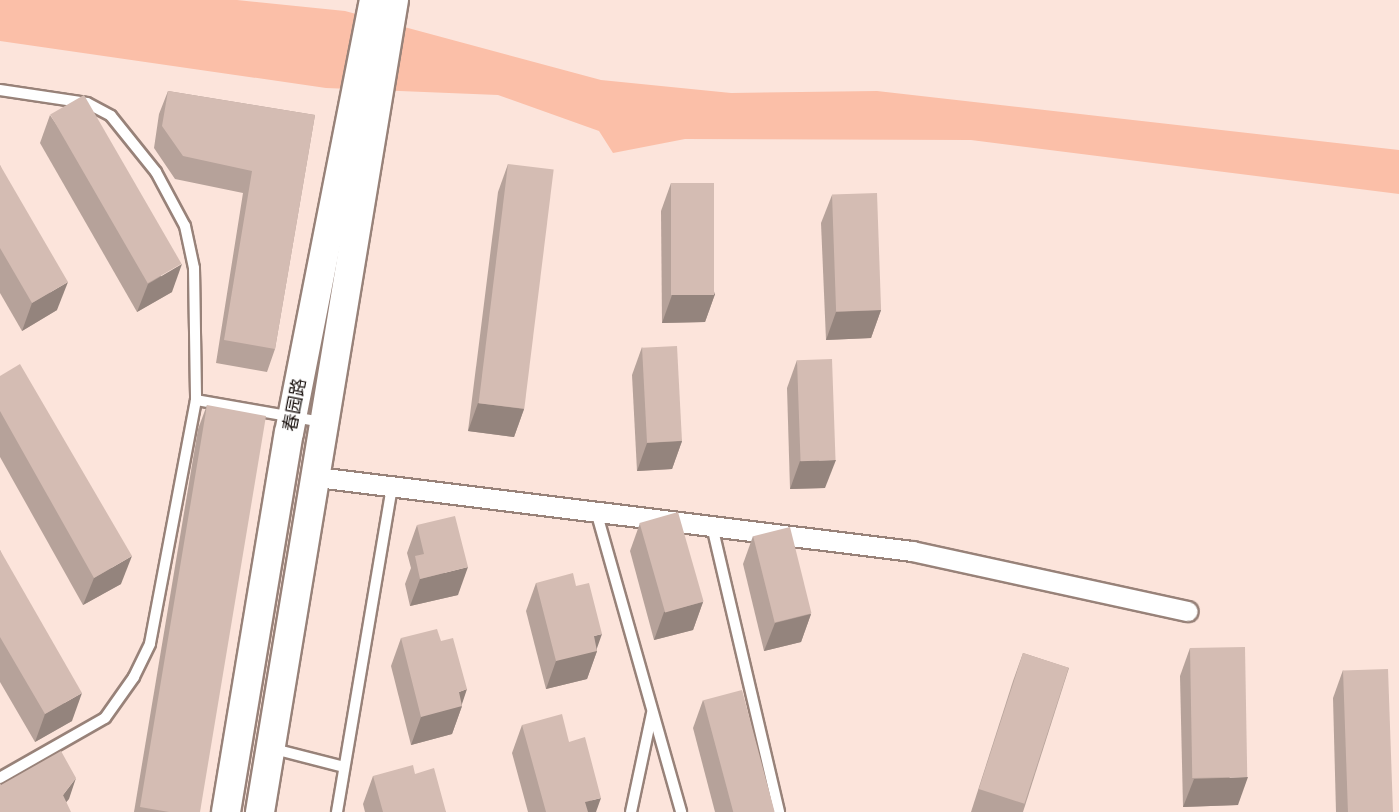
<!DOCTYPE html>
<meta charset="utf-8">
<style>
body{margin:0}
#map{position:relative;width:1399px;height:812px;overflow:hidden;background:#fce4db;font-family:Arial,"Noto Sans SC",sans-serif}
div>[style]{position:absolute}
.water>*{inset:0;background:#fbbfa8}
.roads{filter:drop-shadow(2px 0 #988279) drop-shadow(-2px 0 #988279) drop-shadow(0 2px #988279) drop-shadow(0 -2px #988279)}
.lane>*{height:10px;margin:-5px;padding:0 5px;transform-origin:5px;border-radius:5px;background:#fff}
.street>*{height:19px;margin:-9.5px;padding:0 9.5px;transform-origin:9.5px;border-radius:9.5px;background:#fff}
.secondary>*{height:28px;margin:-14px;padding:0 14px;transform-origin:14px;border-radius:14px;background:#fff}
.wall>*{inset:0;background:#b6a29a}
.shaded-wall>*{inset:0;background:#94847d}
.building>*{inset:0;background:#d4bcb3;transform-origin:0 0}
span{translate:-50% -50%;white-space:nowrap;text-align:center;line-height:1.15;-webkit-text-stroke:5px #fff;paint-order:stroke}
.street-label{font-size:18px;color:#170f0c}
</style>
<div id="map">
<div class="water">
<i style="clip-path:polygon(0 0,237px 0,345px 11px,601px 80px,731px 93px,877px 91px,1399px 150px,1399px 194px,971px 140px,685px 139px,613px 153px,599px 131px,498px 95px,326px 88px,0 41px)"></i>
</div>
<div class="roads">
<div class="lane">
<i style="left:0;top:90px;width:88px;rotate:8.5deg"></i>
<i style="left:87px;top:103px;width:27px;rotate:28deg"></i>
<i style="left:111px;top:116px;width:72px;rotate:51.2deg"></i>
<i style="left:156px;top:172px;width:61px;rotate:61.8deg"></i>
<i style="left:185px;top:226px;width:43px;rotate:77.9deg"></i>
<i style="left:194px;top:268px;width:132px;rotate:89.1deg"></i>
<i style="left:196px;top:400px;width:248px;rotate:100.7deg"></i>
<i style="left:150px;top:644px;width:37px;rotate:116deg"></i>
<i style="left:134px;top:677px;width:50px;rotate:125.3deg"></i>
<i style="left:105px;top:718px;width:121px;rotate:150.3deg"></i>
<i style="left:196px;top:400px;width:128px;rotate:9.9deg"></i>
<i style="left:596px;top:511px;width:313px;rotate:74.2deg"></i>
<i style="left:712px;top:526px;width:294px;rotate:76.8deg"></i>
<i style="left:274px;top:749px;width:72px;rotate:14.4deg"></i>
<i style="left:337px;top:812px;width:331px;rotate:-80.4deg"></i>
<i style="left:631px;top:812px;width:101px;rotate:-78deg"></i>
</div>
<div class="street">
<i style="left:317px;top:477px;width:600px;rotate:7.09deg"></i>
<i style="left:912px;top:551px;width:282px;rotate:12.3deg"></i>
</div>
<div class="secondary">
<i style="left:226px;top:812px;width:384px;rotate:-80.6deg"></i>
<i style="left:289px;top:433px;width:441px;rotate:-78.9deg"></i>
<i style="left:260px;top:812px;width:823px;rotate:-80.63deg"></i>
</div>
</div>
<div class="wall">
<i style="clip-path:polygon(168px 91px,315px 115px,275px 349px,267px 372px,216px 363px,243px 193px,175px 179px,154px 148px,159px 114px)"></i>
<i style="clip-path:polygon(50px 115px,172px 292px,137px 312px,40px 143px)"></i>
<i style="clip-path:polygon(508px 164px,524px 409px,514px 437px,468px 431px,498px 192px)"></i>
<i style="clip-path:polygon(0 165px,57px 310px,22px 331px,0 293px)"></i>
<i style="clip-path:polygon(671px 183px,715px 294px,705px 322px,662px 323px,661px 211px)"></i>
<i style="clip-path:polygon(832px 195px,881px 310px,871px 338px,826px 340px,821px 223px)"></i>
<i style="clip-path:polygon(642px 347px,682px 441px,672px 469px,637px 471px,632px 375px)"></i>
<i style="clip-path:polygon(797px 360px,825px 488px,790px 489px,787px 388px)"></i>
<i style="clip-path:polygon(0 376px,121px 584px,83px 605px,0 457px)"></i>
<i style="clip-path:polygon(207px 405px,200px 812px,134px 812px,198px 429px)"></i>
<i style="clip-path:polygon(640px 523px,703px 602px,693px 630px,654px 640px,630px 551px)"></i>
<i style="clip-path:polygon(417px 525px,458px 595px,410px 606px,405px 584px,411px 568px,407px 553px)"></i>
<i style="clip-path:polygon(753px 536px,811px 614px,801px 642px,764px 651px,743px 564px)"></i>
<i style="clip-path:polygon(0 550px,72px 721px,35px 742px,0 682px)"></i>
<i style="clip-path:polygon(536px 583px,576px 586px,597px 651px,587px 679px,546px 689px,526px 611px)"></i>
<i style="clip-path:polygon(401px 638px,462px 703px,462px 706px,452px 734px,411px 745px,391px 666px)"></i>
<i style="clip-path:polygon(1190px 648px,1238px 805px,1183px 807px,1180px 676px)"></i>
<i style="clip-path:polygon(1023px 653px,1069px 668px,1023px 812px,971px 812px,1013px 681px)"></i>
<i style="clip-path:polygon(1343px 670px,1392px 812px,1336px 812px,1333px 698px)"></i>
<i style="clip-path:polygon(703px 700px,774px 812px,715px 812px,693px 728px)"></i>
<i style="clip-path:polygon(522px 725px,569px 742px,596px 812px,528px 812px,512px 753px)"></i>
<i style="clip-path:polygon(415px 774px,446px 812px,365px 812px,363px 804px,373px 776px)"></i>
</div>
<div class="shaded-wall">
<i style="clip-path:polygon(182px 264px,172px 292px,137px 312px,148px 284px)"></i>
<i style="clip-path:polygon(68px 282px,57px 310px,22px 331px,32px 303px)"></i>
<i style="clip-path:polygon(715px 294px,705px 322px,662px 323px,672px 295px)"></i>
<i style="clip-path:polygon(881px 310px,871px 338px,826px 340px,836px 312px)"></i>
<i style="clip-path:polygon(478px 403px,524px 409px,514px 437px,468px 431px)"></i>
<i style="clip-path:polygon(682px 441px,672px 469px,637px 471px,647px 443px)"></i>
<i style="clip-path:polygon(836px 460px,825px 488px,790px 489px,800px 461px)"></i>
<i style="clip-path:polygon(132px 556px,121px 584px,83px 605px,94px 578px)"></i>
<i style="clip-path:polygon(468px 567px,458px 595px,410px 606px,420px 579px)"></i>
<i style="clip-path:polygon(703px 602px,693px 630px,654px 640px,664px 612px)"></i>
<i style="clip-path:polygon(811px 614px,801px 642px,764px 651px,775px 623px)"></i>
<i style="clip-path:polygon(602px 634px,596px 651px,597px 651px,587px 679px,546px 689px,556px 661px,594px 636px)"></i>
<i style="clip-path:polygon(467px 689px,461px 707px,462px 706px,452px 734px,411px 745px,421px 717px,459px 692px)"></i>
<i style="clip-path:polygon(82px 693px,72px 721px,35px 742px,45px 714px)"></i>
<i style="clip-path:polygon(1248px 777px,1238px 805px,1183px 807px,1194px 779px)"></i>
<i style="clip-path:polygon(76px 778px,69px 799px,58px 812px,63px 795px)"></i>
<i style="clip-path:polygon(601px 798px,596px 812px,581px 812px,585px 802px)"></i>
</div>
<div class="building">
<i style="clip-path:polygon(168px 91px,315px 115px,275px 349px,224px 340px,252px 171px,183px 156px,162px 126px)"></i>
<i style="left:84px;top:95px;width:195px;height:39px;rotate:60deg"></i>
<i style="left:508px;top:164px;width:46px;height:241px;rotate:7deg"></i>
<i style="clip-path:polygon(0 165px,68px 282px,32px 303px,0 248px)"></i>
<i style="left:671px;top:183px;width:43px;height:112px"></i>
<i style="left:877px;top:193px;width:117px;height:45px;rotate:88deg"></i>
<i style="left:677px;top:346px;width:95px;height:35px;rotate:87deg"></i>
<i style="left:832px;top:359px;width:101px;height:35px;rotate:88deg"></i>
<i style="clip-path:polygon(20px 364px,132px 556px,94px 578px,0 411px,0 376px)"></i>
<i style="clip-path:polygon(207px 405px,266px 416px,200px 812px,169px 812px,140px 807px)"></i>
<i style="left:678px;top:512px;width:93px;height:40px;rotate:74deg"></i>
<i style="clip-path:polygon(455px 516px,468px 567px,420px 579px,415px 556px,424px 554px,417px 525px)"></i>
<i style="left:790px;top:527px;width:89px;height:38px;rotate:76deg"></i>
<i style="clip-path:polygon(0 550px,82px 693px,45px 714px,0 637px)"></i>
<i style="clip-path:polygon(573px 573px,576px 586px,589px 583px,602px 634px,594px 636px,597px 651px,556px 661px,536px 583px)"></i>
<i style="clip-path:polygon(437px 629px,441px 641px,453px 638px,467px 689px,459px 692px,462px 706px,421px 717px,401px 638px)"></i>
<i style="left:1245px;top:647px;width:130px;height:55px;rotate:89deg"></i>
<i style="left:1023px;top:653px;width:48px;height:143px;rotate:18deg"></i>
<i style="left:1388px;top:669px;width:143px;height:45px;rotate:88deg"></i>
<i style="left:742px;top:690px;width:126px;height:40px;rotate:75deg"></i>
<i style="clip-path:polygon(562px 714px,569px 742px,585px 737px,601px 798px,585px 802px,588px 812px,546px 812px,522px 725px)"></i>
<i style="clip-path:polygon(61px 751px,76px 778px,63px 795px,71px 812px,0 812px,0 783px,1px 785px)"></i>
<i style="clip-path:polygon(413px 765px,415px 774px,434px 768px,446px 812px,383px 812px,373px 776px)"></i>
</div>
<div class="street-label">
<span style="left:295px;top:405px;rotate:-79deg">春园路</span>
</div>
</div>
